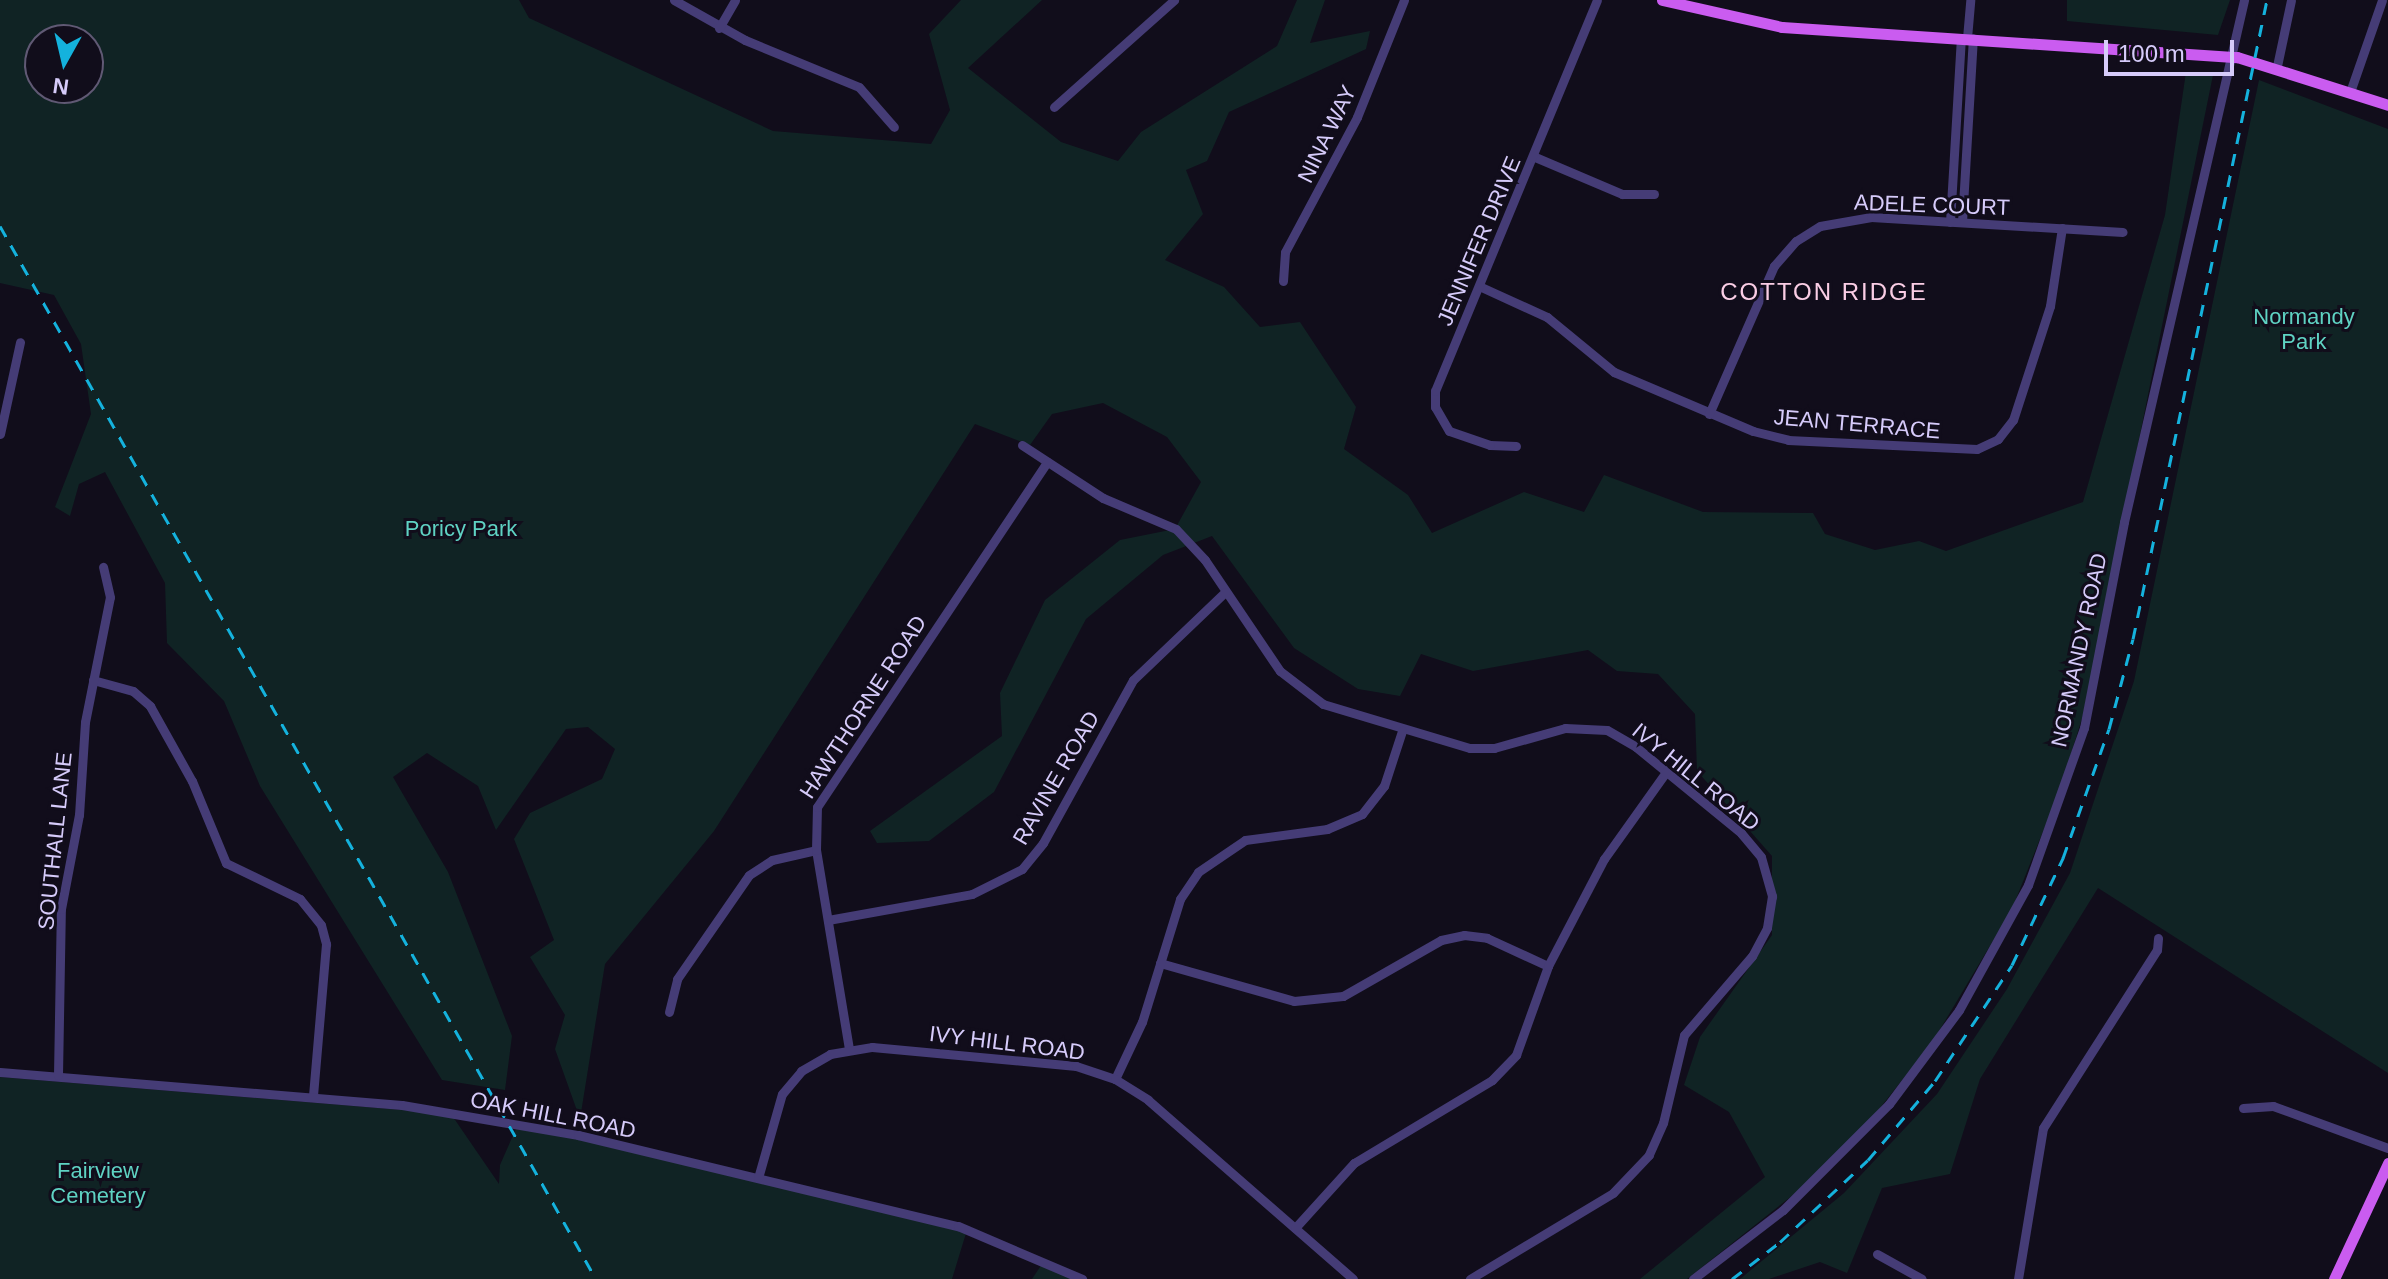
<!DOCTYPE html>
<style>
body{margin:0}
#map{position:relative;width:2388px;height:1279px;overflow:hidden;background:#110d1b;font-family:Arial,sans-serif}
div>[style]{position:absolute}
.green>*{inset:0;background:#102324}
.minor>*{height:9px;margin:-4.5px;padding:0 4.5px;transform-origin:4.5px;border-radius:4.5px;background:#453c76}
.major>*{height:11px;margin:-5.5px;padding:0 5.5px;transform-origin:5.5px;border-radius:5.5px;background:#ca5cf0}
.rail>*{height:3px;margin-top:-1.5px;transform-origin:0;background:repeating-linear-gradient(90deg,#14b2dd 0 12px,transparent 0 22px)}
span{translate:-50% -50%;white-space:nowrap;text-align:center;line-height:1.15;-webkit-text-stroke:6px #110d1b;paint-order:stroke}
.street-label{font-size:22px;color:#d6cbfa}
.park-label{font-size:22px;color:#5fd2c3}
.neighbourhood-label{font-size:24px;color:#facde5;letter-spacing:2px}
.north{position:absolute;left:24px;top:24px;width:80px;height:80px;box-sizing:border-box;background:#110d1b;border:2px solid #605974;border-radius:50%;rotate:188deg;font-size:22px;font-weight:700;line-height:32px;text-align:center;color:#d6cbfa}
.north::after{content:'';display:block;margin:auto;width:28px;height:36px;background:#14b2dd;clip-path:polygon(50% 0,100% 100%,50% 72%,0 100%)}
.scale{position:absolute;left:2104px;top:40px;width:130px;height:36px;box-sizing:border-box;border:4px solid #d6cbfa;border-top:0;padding-left:10px;font-size:24px;line-height:28px;white-space:nowrap;color:#d6cbfa;-webkit-text-stroke:6px #110d1b;paint-order:stroke}
</style>
<div id="map">
<div class="green">
<i style="clip-path:polygon(evenodd,0 0,519px 0,529px 18px,773px 131px,931px 144px,950px 110px,929px 34px,961px 0,1042px 0,968px 68px,1061px 142px,1118px 161px,1141px 132px,1277px 46px,1297px 0,1325px 0,1310px 43px,1370px 31px,1366px 49px,1229px 112px,1207px 161px,1186px 170px,1203px 214px,1165px 260px,1224px 287px,1260px 327px,1300px 322px,1356px 407px,1344px 449px,1408px 495px,1432px 533px,1524px 492px,1584px 512px,1604px 475px,1703px 512px,1813px 513px,1825px 534px,1875px 550px,1919px 541px,1946px 551px,2083px 502px,2165px 215px,2186px 72px,2213px 75px,2083px 715px,2060px 789px,2012px 909px,1933px 1041px,1872px 1118px,1808px 1183px,1687px 1279px,1640px 1279px,1765px 1177px,1729px 1112px,1684px 1085px,1700px 1037px,1772px 935px,1772px 856px,1697px 771px,1695px 714px,1658px 674px,1617px 671px,1588px 650px,1473px 671px,1421px 654px,1400px 696px,1358px 689px,1294px 648px,1212px 536px,1163px 555px,1086px 619px,994px 792px,929px 841px,877px 843px,870px 831px,1002px 736px,1000px 693px,1045px 600px,1120px 540px,1175px 529px,1201px 482px,1167px 437px,1103px 403px,1052px 414px,1030px 445px,975px 424px,714px 831px,605px 964px,580px 1119px,555px 1049px,565px 1015px,530px 957px,554px 940px,514px 839px,530px 813px,602px 779px,615px 749px,588px 727px,566px 729px,496px 830px,478px 786px,427px 753px,393px 777px,448px 872px,512px 1036px,505px 1090px,442px 1080px,260px 786px,224px 701px,167px 643px,165px 583px,105px 472px,79px 484px,70px 516px,55px 507px,91px 414px,81px 344px,54px 295px,0 283px,0 0,40px 40px,88px 40px,88px 88px,40px 88px,40px 40px)"></i>
<i style="clip-path:polygon(2067px 0,2230px 0,2218px 35px,2067px 21px)"></i>
<i style="clip-path:polygon(2259px 80px,2388px 129px,2388px 1073px,2098px 888px,1980px 1079px,1950px 1174px,1882px 1188px,1847px 1273px,1820px 1262px,1769px 1279px,1740px 1279px,1844px 1193px,1937px 1094px,2007px 989px,2070px 873px,2134px 681px)"></i>
<i style="clip-path:polygon(0 1077px,451px 1114px,499px 1184px,500px 1165px,518px 1124px,967px 1230px,952px 1279px,0 1279px)"></i>
<i style="clip-path:polygon(1044px 1261px,1081px 1279px,1032px 1279px)"></i>
</div>
<div class="minor">
<i style="left:674px;top:0;width:81px;rotate:29.4deg"></i>
<i style="left:745px;top:40px;width:123px;rotate:22.4deg"></i>
<i style="left:859px;top:87px;width:53px;rotate:48.8deg"></i>
<i style="left:719px;top:28px;width:32px;rotate:-60deg"></i>
<i style="left:1967px;top:38px;width:38px;rotate:-85deg"></i>
<i style="left:2277px;top:66px;width:67px;rotate:-78deg"></i>
<i style="left:2350px;top:92px;width:97px;rotate:-70.8deg"></i>
<i style="left:1054px;top:107px;width:161px;rotate:-41.7deg"></i>
<i style="left:1535px;top:157px;width:95px;rotate:23deg"></i>
<i style="left:1622px;top:194px;width:32px"></i>
<i style="left:1950px;top:222px;width:184px;rotate:-86.6deg"></i>
<i style="left:1962px;top:222px;width:184px;rotate:-86.6deg"></i>
<i style="left:1283px;top:281px;width:29px;rotate:-86deg"></i>
<i style="left:1285px;top:252px;width:153px;rotate:-61.9deg"></i>
<i style="left:1357px;top:117px;width:126px;rotate:-68.1deg"></i>
<i style="left:1479px;top:286px;width:75px;rotate:24.5deg"></i>
<i style="left:1547px;top:317px;width:87px;rotate:39.4deg"></i>
<i style="left:1614px;top:372px;width:151px;rotate:23deg"></i>
<i style="left:1753px;top:431px;width:36px;rotate:14deg"></i>
<i style="left:1788px;top:440px;width:189px;rotate:2.7deg"></i>
<i style="left:1977px;top:449px;width:23px;rotate:-25deg"></i>
<i style="left:1998px;top:439px;width:24px;rotate:-52deg"></i>
<i style="left:2013px;top:420px;width:120px;rotate:-72deg"></i>
<i style="left:2050px;top:306px;width:79px;rotate:-81.3deg"></i>
<i style="left:1709px;top:414px;width:162px;rotate:-66.3deg"></i>
<i style="left:1774px;top:266px;width:33px;rotate:-49deg"></i>
<i style="left:1796px;top:241px;width:28px;rotate:-32deg"></i>
<i style="left:1820px;top:226px;width:52px;rotate:-10deg"></i>
<i style="left:1871px;top:217px;width:252px;rotate:3.4deg"></i>
<i style="left:0;top:434px;width:94px;rotate:-77.7deg"></i>
<i style="left:1022px;top:445px;width:97px;rotate:33.2deg"></i>
<i style="left:1103px;top:498px;width:79px;rotate:23deg"></i>
<i style="left:1176px;top:529px;width:42px;rotate:46.9deg"></i>
<i style="left:1205px;top:560px;width:134px;rotate:56deg"></i>
<i style="left:1280px;top:671px;width:54px;rotate:37.5deg"></i>
<i style="left:1323px;top:704px;width:153px;rotate:16.7deg"></i>
<i style="left:1470px;top:748px;width:24px"></i>
<i style="left:1494px;top:748px;width:74px;rotate:-15.7deg"></i>
<i style="left:1565px;top:728px;width:42px;rotate:2.7deg"></i>
<i style="left:1607px;top:730px;width:34px;rotate:30deg"></i>
<i style="left:1636px;top:747px;width:136px;rotate:39.3deg"></i>
<i style="left:1741px;top:833px;width:31px;rotate:50deg"></i>
<i style="left:1761px;top:857px;width:41px;rotate:74.2deg"></i>
<i style="left:1772px;top:896px;width:32px;rotate:99deg"></i>
<i style="left:1767px;top:928px;width:32px;rotate:118deg"></i>
<i style="left:1752px;top:956px;width:104px;rotate:130.7deg"></i>
<i style="left:1684px;top:1035px;width:90px;rotate:103.4deg"></i>
<i style="left:1663px;top:1123px;width:35px;rotate:114deg"></i>
<i style="left:1649px;top:1155px;width:52px;rotate:133.5deg"></i>
<i style="left:1613px;top:1193px;width:167px;rotate:149deg"></i>
<i style="left:1516px;top:446px;width:26px;rotate:-178deg"></i>
<i style="left:1490px;top:445px;width:43px;rotate:-161.1deg"></i>
<i style="left:1449px;top:431px;width:28px;rotate:-120deg"></i>
<i style="left:1435px;top:407px;width:16px;rotate:-90deg"></i>
<i style="left:1435px;top:391px;width:423px;rotate:-67.5deg"></i>
<i style="left:93px;top:680px;width:41px;rotate:15.4deg"></i>
<i style="left:133px;top:691px;width:23px;rotate:41deg"></i>
<i style="left:150px;top:706px;width:86px;rotate:60.8deg"></i>
<i style="left:192px;top:781px;width:89px;rotate:67.5deg"></i>
<i style="left:226px;top:863px;width:82px;rotate:25.9deg"></i>
<i style="left:300px;top:899px;width:33px;rotate:51deg"></i>
<i style="left:321px;top:925px;width:20px;rotate:75deg"></i>
<i style="left:326px;top:944px;width:153px;rotate:94.9deg"></i>
<i style="left:828px;top:920px;width:146px;rotate:-10.2deg"></i>
<i style="left:972px;top:894px;width:56px;rotate:-26.6deg"></i>
<i style="left:1022px;top:869px;width:33px;rotate:-51deg"></i>
<i style="left:1043px;top:843px;width:186px;rotate:-61.1deg"></i>
<i style="left:1133px;top:680px;width:127px;rotate:-43.7deg"></i>
<i style="left:1160px;top:963px;width:139px;rotate:15.8deg"></i>
<i style="left:1294px;top:1001px;width:49px;rotate:-5.8deg"></i>
<i style="left:1343px;top:996px;width:113px;rotate:-29.7deg"></i>
<i style="left:1441px;top:940px;width:24px;rotate:-12deg"></i>
<i style="left:1464px;top:935px;width:23px;rotate:7deg"></i>
<i style="left:1487px;top:938px;width:67px;rotate:24.7deg"></i>
<i style="left:669px;top:1012px;width:34px;rotate:-76deg"></i>
<i style="left:677px;top:979px;width:126px;rotate:-55.3deg"></i>
<i style="left:749px;top:875px;width:27px;rotate:-33deg"></i>
<i style="left:772px;top:860px;width:45px;rotate:-12.8deg"></i>
<i style="left:849px;top:1049px;width:202px;rotate:-99.4deg"></i>
<i style="left:816px;top:850px;width:43px;rotate:-88.7deg"></i>
<i style="left:817px;top:807px;width:415px;rotate:-56.3deg"></i>
<i style="left:0;top:1072px;width:403px;rotate:4.7deg"></i>
<i style="left:402px;top:1105px;width:179px;rotate:9.7deg"></i>
<i style="left:578px;top:1135px;width:391px;rotate:13.5deg"></i>
<i style="left:958px;top:1226px;width:135px;rotate:23.1deg"></i>
<i style="left:58px;top:1075px;width:166px;rotate:-89deg"></i>
<i style="left:61px;top:909px;width:96px;rotate:-79.2deg"></i>
<i style="left:79px;top:815px;width:93px;rotate:-86.3deg"></i>
<i style="left:85px;top:722px;width:127px;rotate:-78.7deg"></i>
<i style="left:110px;top:597px;width:31px;rotate:-103deg"></i>
<i style="left:1115px;top:1079px;width:63px;rotate:-64.7deg"></i>
<i style="left:1142px;top:1022px;width:129px;rotate:-72.8deg"></i>
<i style="left:1180px;top:899px;width:32px;rotate:-56deg"></i>
<i style="left:1198px;top:872px;width:57px;rotate:-34.2deg"></i>
<i style="left:1245px;top:840px;width:83px;rotate:-7.6deg"></i>
<i style="left:1327px;top:829px;width:38px;rotate:-23deg"></i>
<i style="left:1362px;top:814px;width:36px;rotate:-52deg"></i>
<i style="left:1384px;top:786px;width:58px;rotate:-71.9deg"></i>
<i style="left:2243px;top:1108px;width:30px;rotate:-4deg"></i>
<i style="left:2273px;top:1106px;width:122px;rotate:20.1deg"></i>
<i style="left:758px;top:1178px;width:87px;rotate:-74.1deg"></i>
<i style="left:782px;top:1094px;width:30px;rotate:-50deg"></i>
<i style="left:801px;top:1071px;width:34px;rotate:-30deg"></i>
<i style="left:830px;top:1054px;width:43px;rotate:-9.5deg"></i>
<i style="left:872px;top:1047px;width:205px;rotate:5.3deg"></i>
<i style="left:1076px;top:1066px;width:41px;rotate:18.4deg"></i>
<i style="left:1115px;top:1079px;width:39px;rotate:32deg"></i>
<i style="left:1148px;top:1100px;width:272px;rotate:41.1deg"></i>
<i style="left:1295px;top:1228px;width:88px;rotate:-47.8deg"></i>
<i style="left:1354px;top:1163px;width:161px;rotate:-31deg"></i>
<i style="left:1492px;top:1080px;width:35px;rotate:-46deg"></i>
<i style="left:1516px;top:1055px;width:95px;rotate:-70.2deg"></i>
<i style="left:1548px;top:966px;width:121px;rotate:-62.4deg"></i>
<i style="left:1604px;top:859px;width:107px;rotate:-54.5deg"></i>
<i style="left:1877px;top:1254px;width:51px;rotate:29.1deg"></i>
<i style="left:1693px;top:1279px;width:113px;rotate:-37.5deg"></i>
<i style="left:1783px;top:1210px;width:150px;rotate:-45deg"></i>
<i style="left:1889px;top:1104px;width:117px;rotate:-53.3deg"></i>
<i style="left:1959px;top:1010px;width:143px;rotate:-61.1deg"></i>
<i style="left:2028px;top:885px;width:167px;rotate:-70.4deg"></i>
<i style="left:2084px;top:728px;width:210px;rotate:-79deg"></i>
<i style="left:2124px;top:522px;width:536px;rotate:-77.05deg"></i>
<i style="left:2018px;top:1279px;width:153px;rotate:-80.6deg"></i>
<i style="left:2043px;top:1128px;width:211px;rotate:-57.4deg"></i>
<i style="left:2157px;top:950px;width:12px;rotate:-85deg"></i>
</div>
<div class="major">
<i style="left:1662px;top:0;width:123px;rotate:12.7deg"></i>
<i style="left:1782px;top:27px;width:456px;rotate:3.8deg"></i>
<i style="left:2237px;top:57px;width:158px;rotate:17.6deg"></i>
<i style="left:2334px;top:1279px;width:128px;rotate:-65deg"></i>
</div>
<div class="rail">
<i style="left:0;top:226px;width:1210px;rotate:60.49deg"></i>
<i style="left:1732px;top:1279px;width:61px;rotate:-37.6deg"></i>
<i style="left:1780px;top:1242px;width:120px;rotate:-43deg"></i>
<i style="left:1868px;top:1160px;width:104px;rotate:-49.7deg"></i>
<i style="left:1935px;top:1081px;width:139px;rotate:-56.4deg"></i>
<i style="left:2012px;top:965px;width:119px;rotate:-64.5deg"></i>
<i style="left:2063px;top:858px;width:137px;rotate:-70.4deg"></i>
<i style="left:2109px;top:729px;width:93px;rotate:-75.1deg"></i>
<i style="left:2133px;top:639px;width:653px;rotate:-78.16deg"></i>
</div>
<div class="street-label">
<span style="left:1327px;top:134px;rotate:-64deg">NINA WAY</span>
<span style="left:1932px;top:205px;rotate:2deg">ADELE COURT</span>
<span style="left:1479px;top:241px;rotate:-67deg">JENNIFER DRIVE</span>
<span style="left:1857px;top:424px;rotate:5deg">JEAN TERRACE</span>
<span style="left:2079px;top:650px;rotate:-78deg">NORMANDY ROAD</span>
<span style="left:863px;top:707px;rotate:-57deg">HAWTHORNE ROAD</span>
<span style="left:1696px;top:777px;rotate:39deg">IVY HILL ROAD</span>
<span style="left:1056px;top:778px;rotate:-60deg">RAVINE ROAD</span>
<span style="left:55px;top:841px;rotate:-84deg">SOUTHALL LANE</span>
<span style="left:1007px;top:1043px;rotate:7deg">IVY HILL ROAD</span>
<span style="left:553px;top:1115px;rotate:11deg">OAK HILL ROAD</span>
</div>
<div class="park-label">
<span style="left:2304px;top:329px">Normandy<br>Park</span>
<span style="left:461px;top:529px">Poricy Park</span>
<span style="left:98px;top:1183px">Fairview<br>Cemetery</span>
</div>
<div class="neighbourhood-label">
<span style="left:1824px;top:292px">COTTON RIDGE</span>
</div>
<div class="north">N</div>
<div class="scale">100 m</div>
</div>
